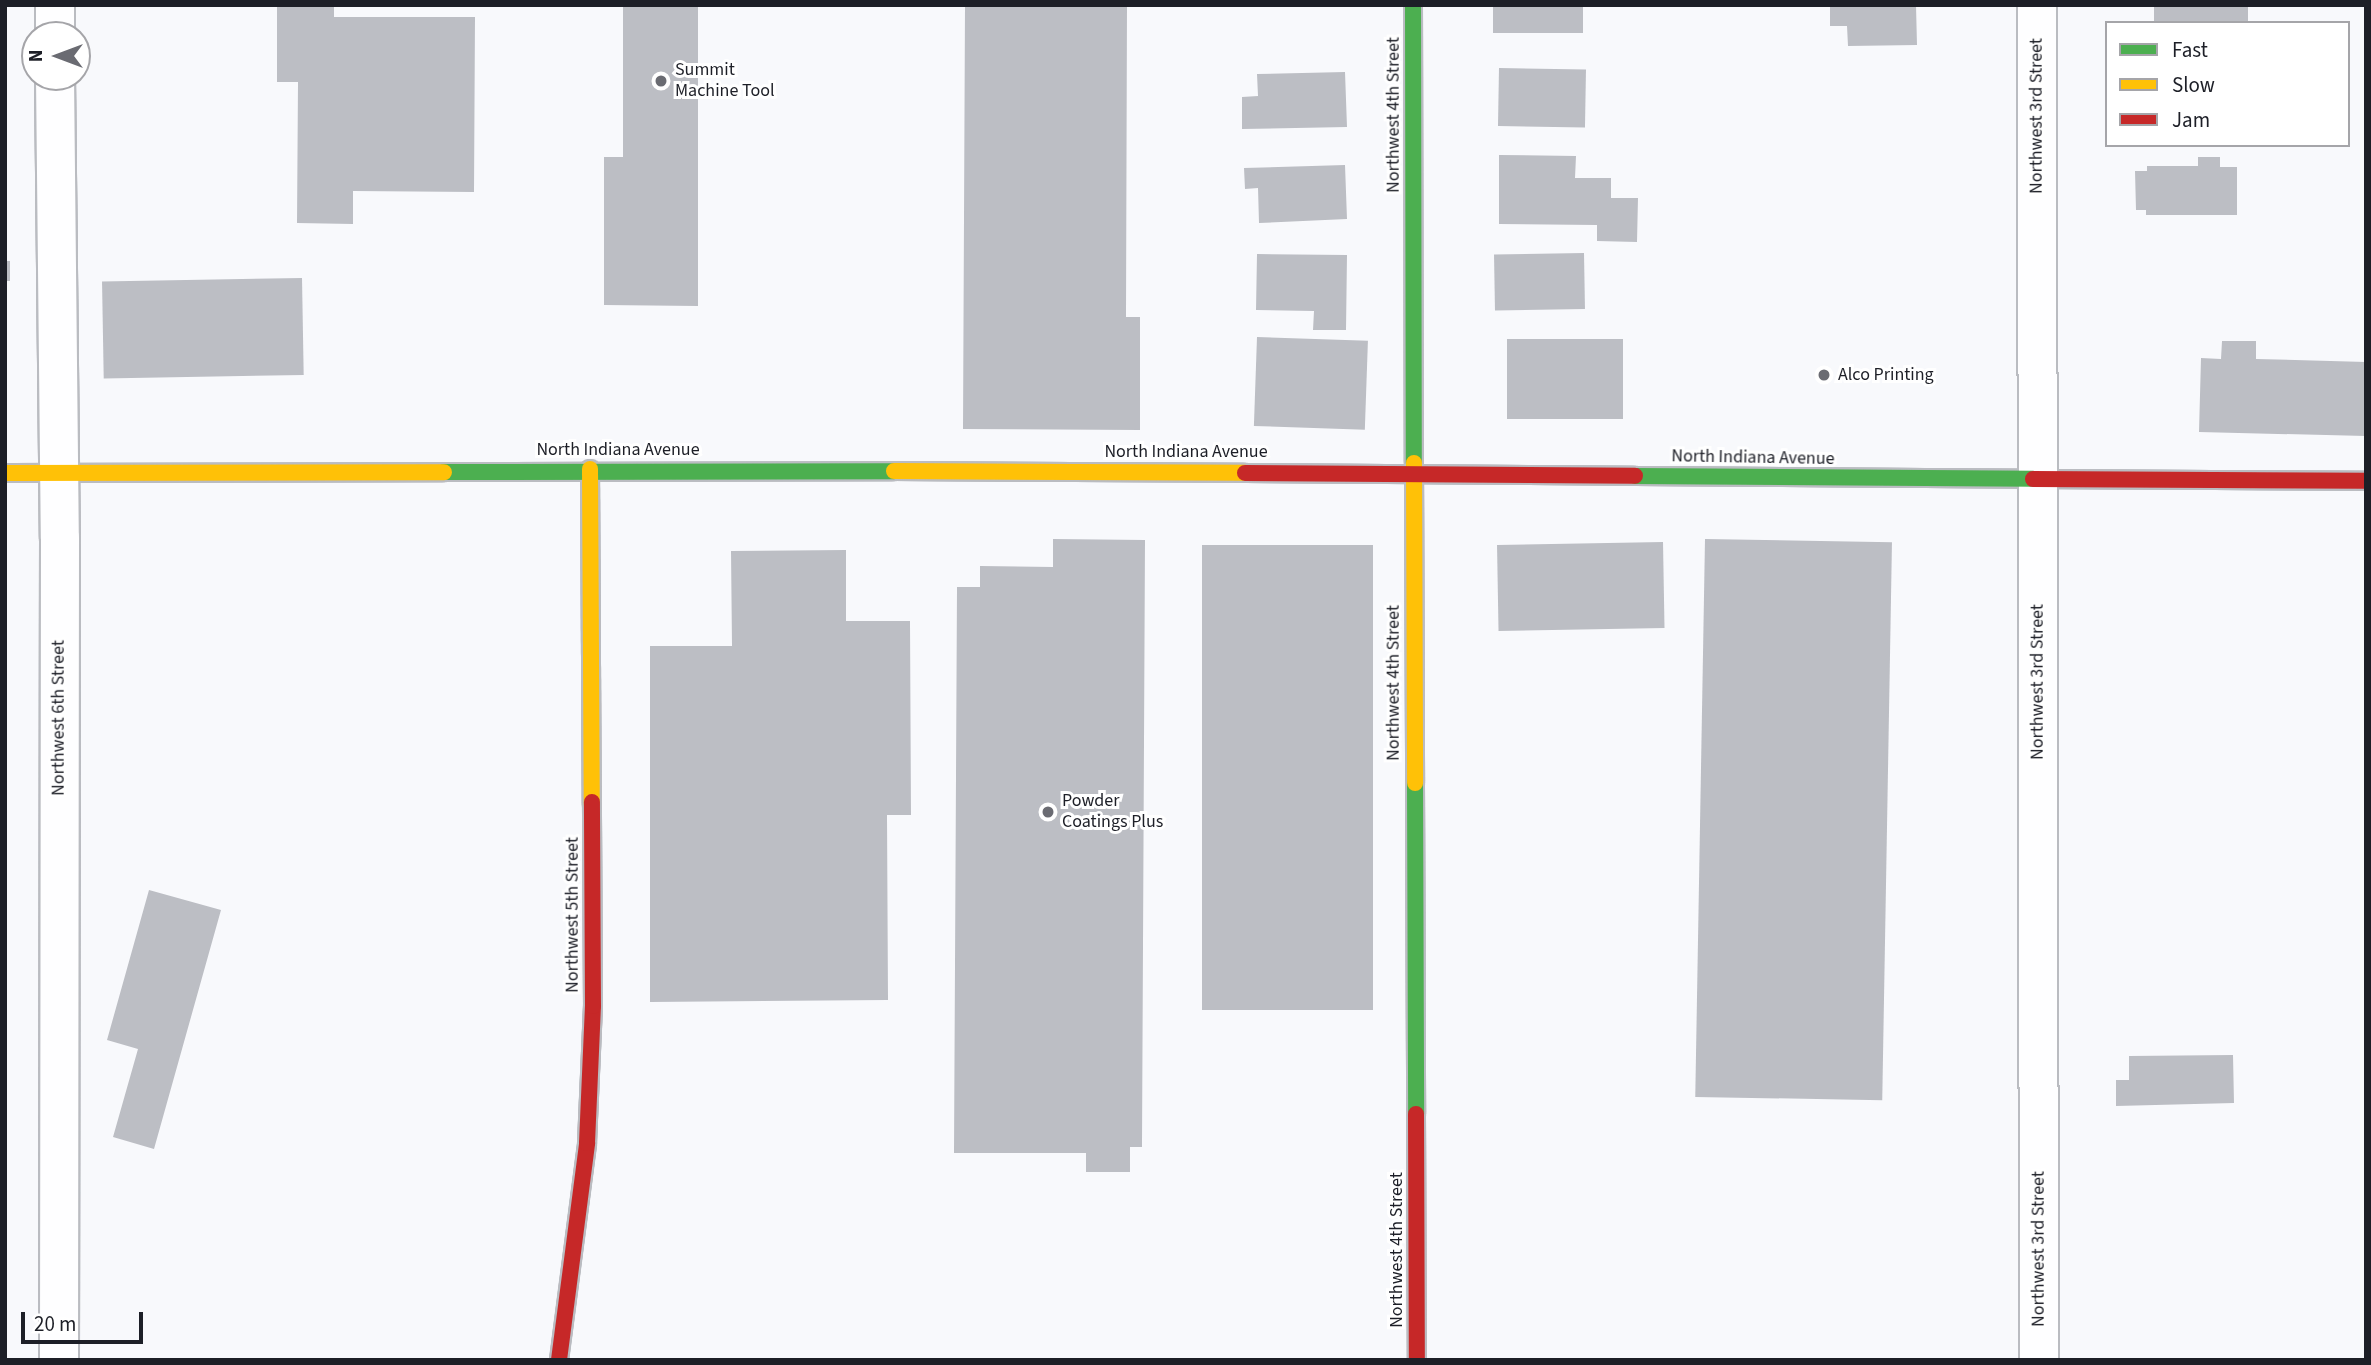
<!DOCTYPE html>
<style>
body{margin:0}
#map{position:relative;width:2371px;height:1365px;overflow:hidden;background:#f8f9fc;font-family:"Source Sans 3",sans-serif}
div>[style]{position:absolute}
.building>*{inset:0;background:#bcbec4;transform-origin:0 0}
.roads{filter:drop-shadow(2px 0 #babcc1) drop-shadow(-2px 0 #babcc1) drop-shadow(0 2px #babcc1) drop-shadow(0 -2px #babcc1)}
.street>*{height:38px;margin:-19px;padding:0 19px;transform-origin:19px;border-radius:19px;background:#fefeff}
.fast>*{height:16px;margin:-8px;padding:0 8px;transform-origin:8px;border-radius:8px;background:#4caf50}
.slow>*{height:16px;margin:-8px;padding:0 8px;transform-origin:8px;border-radius:8px;background:#ffc107}
.jam>*{height:16px;margin:-8px;padding:0 8px;transform-origin:8px;border-radius:8px;background:#c62828}
.dots>*{width:19px;height:19px;translate:-50% -50%;box-sizing:border-box;border:4px solid #fff;border-radius:50%}
span{translate:-50% -50%;white-space:nowrap;text-align:center;line-height:1.15;-webkit-text-stroke:6px #fff;paint-order:stroke}
.poi-label{font-size:18px;color:#1d1f27}
.left{translate:0 -50%;text-align:left}
.street-label{font-size:18px;color:#1d1f27}
.frame{position:absolute;inset:0;border:7px solid #1d1f27;pointer-events:none}
.legend{position:absolute;left:2105px;top:21px;width:245px;height:126px;box-sizing:border-box;background:#fff;border:2px solid #a5a5a9;margin:0;padding:9px 12px;list-style:none;font-size:21px;color:#1d1f27}
.legend li{display:flex;align-items:center;gap:14px;height:35px}
.legend b{width:35px;border:2px solid #a5a5a9}
.north{position:absolute;left:21px;top:21px;width:70px;height:70px;box-sizing:border-box;background:#fff;border:2px solid #a5a5a9;border-radius:50%;rotate:270deg;font-size:19px;font-weight:700;line-height:28px;text-align:center;color:#1d1f27}
.north::after{content:'';display:block;margin:auto;width:24px;height:32px;background:#6a6b72;clip-path:polygon(50% 0,100% 100%,50% 72%,0 100%)}
.scale{position:absolute;left:21px;top:1312px;width:122px;height:32px;box-sizing:border-box;border:4px solid #1d1f27;border-top:0;padding-left:9px;font-size:21px;line-height:24px;white-space:nowrap;color:#1d1f27;-webkit-text-stroke:5px #fff;paint-order:stroke}
</style>
<div id="map">
<div class="building">
<i style="clip-path:polygon(277px 5px,334px 5px,334px 17px,475px 17px,474px 192px,353px 191px,353px 224px,297px 223px,298px 82px,277px 82px)"></i>
<i style="clip-path:polygon(623px 5px,698px 5px,698px 306px,604px 305px,604px 157px,623px 157px)"></i>
<i style="clip-path:polygon(965px 5px,1127px 5px,1126px 317px,1140px 317px,1140px 430px,963px 429px)"></i>
<i style="left:1493px;top:5px;width:90px;height:28px"></i>
<i style="clip-path:polygon(1830px 5px,1916px 5px,1917px 45px,1848px 46px,1847px 26px,1830px 26px)"></i>
<i style="left:2154px;top:5px;width:94px;height:18px"></i>
<i style="left:1499px;top:68px;width:87px;height:58px;rotate:1deg"></i>
<i style="clip-path:polygon(1345px 72px,1347px 127px,1242px 129px,1242px 97px,1258px 96px,1257px 74px)"></i>
<i style="clip-path:polygon(1499px 155px,1576px 156px,1575px 178px,1611px 178px,1611px 198px,1638px 198px,1637px 242px,1597px 241px,1597px 225px,1499px 224px)"></i>
<i style="clip-path:polygon(2198px 157px,2220px 157px,2220px 167px,2237px 167px,2237px 215px,2146px 215px,2146px 210px,2136px 210px,2135px 171px,2147px 171px,2147px 166px,2198px 166px)"></i>
<i style="clip-path:polygon(1345px 165px,1347px 219px,1259px 223px,1258px 188px,1245px 189px,1244px 168px)"></i>
<i style="left:1584px;top:253px;width:56px;height:90px;rotate:89deg"></i>
<i style="clip-path:polygon(1257px 254px,1347px 255px,1346px 330px,1313px 330px,1314px 311px,1256px 310px)"></i>
<i style="left:5px;top:261px;width:5px;height:20px"></i>
<i style="left:302px;top:278px;width:97px;height:200px;rotate:89deg"></i>
<i style="left:1257px;top:337px;width:111px;height:89px;rotate:2deg"></i>
<i style="left:1507px;top:339px;width:116px;height:80px"></i>
<i style="clip-path:polygon(2222px 341px,2256px 341px,2256px 359px,2366px 362px,2366px 436px,2199px 432px,2201px 358px,2221px 359px)"></i>
<i style="clip-path:polygon(1053px 539px,1145px 540px,1142px 1147px,1130px 1147px,1130px 1172px,1086px 1172px,1086px 1153px,954px 1153px,957px 587px,980px 587px,980px 566px,1053px 567px)"></i>
<i style="left:1705px;top:539px;width:187px;height:558px;rotate:1deg"></i>
<i style="left:1663px;top:542px;width:86px;height:166px;rotate:89deg"></i>
<i style="left:1202px;top:545px;width:171px;height:465px"></i>
<i style="clip-path:polygon(846px 550px,846px 621px,910px 621px,911px 815px,887px 815px,888px 1000px,650px 1002px,650px 646px,732px 646px,731px 551px)"></i>
<i style="clip-path:polygon(149px 890px,221px 910px,154px 1149px,113px 1137px,138px 1049px,107px 1040px)"></i>
<i style="clip-path:polygon(2233px 1055px,2234px 1103px,2116px 1106px,2116px 1080px,2129px 1080px,2129px 1056px)"></i>
</div>
<div class="roads">
<div class="street">
<i style="left:55px;top:5px;width:30px;rotate:90deg"></i>
<i style="left:2037px;top:5px;width:1355px;rotate:89.92deg"></i>
<i style="left:55px;top:77px;width:461px;rotate:89.4deg"></i>
<i style="left:60px;top:538px;width:822px;rotate:90.07deg"></i>
</div>
<div class="fast">
<i style="left:1413px;top:5px;width:458px;rotate:89.9deg"></i>
<i style="left:444px;top:472px;width:450px;rotate:-0.1deg"></i>
<i style="left:1635px;top:476px;width:398px;rotate:0.4deg"></i>
<i style="left:1415px;top:783px;width:331px;rotate:89.8deg"></i>
</div>
<div class="slow">
<i style="left:1414px;top:463px;width:320px;rotate:89.8deg"></i>
<i style="left:590px;top:469px;width:333px;rotate:89.7deg"></i>
<i style="left:894px;top:471px;width:351px;rotate:0.3deg"></i>
<i style="left:5px;top:473px;width:439px;rotate:-0.1deg"></i>
</div>
<div class="jam">
<i style="left:1245px;top:473px;width:390px;rotate:0.4deg"></i>
<i style="left:2033px;top:479px;width:333px;rotate:0.3deg"></i>
<i style="left:1416px;top:1114px;width:246px;rotate:89.8deg"></i>
<i style="left:559px;top:1360px;width:219px;rotate:-82.6deg"></i>
<i style="left:587px;top:1143px;width:137px;rotate:-87.5deg"></i>
<i style="left:593px;top:1006px;width:204px;rotate:-90.3deg"></i>
</div>
</div>
<div class="dots">
<i style="left:661px;top:81px;background:#6a6b72"></i>
<i style="left:1824px;top:375px;background:#6a6b72"></i>
<i style="left:1048px;top:812px;background:#6a6b72"></i>
</div>
<div class="poi-label">
<span class="left" style="left:675px;top:81px">Summit<br>Machine Tool</span>
<span class="left" style="left:1838px;top:375px">Alco Printing</span>
<span class="left" style="left:1062px;top:812px">Powder<br>Coatings Plus</span>
</div>
<div class="street-label">
<span style="left:1394px;top:115px;rotate:-90deg">Northwest 4th Street</span>
<span style="left:2037px;top:116px;rotate:-90deg">Northwest 3rd Street</span>
<span style="left:618px;top:450px">North Indiana Avenue</span>
<span style="left:1186px;top:452px">North Indiana Avenue</span>
<span style="left:1753px;top:458px;rotate:1deg">North Indiana Avenue</span>
<span style="left:2038px;top:682px;rotate:-90deg">Northwest 3rd Street</span>
<span style="left:1394px;top:683px;rotate:-90deg">Northwest 4th Street</span>
<span style="left:59px;top:718px;rotate:-90deg">Northwest 6th Street</span>
<span style="left:573px;top:915px;rotate:-90deg">Northwest 5th Street</span>
<span style="left:2039px;top:1249px;rotate:-90deg">Northwest 3rd Street</span>
<span style="left:1397px;top:1250px;rotate:-90deg">Northwest 4th Street</span>
</div>
<div class="frame"></div>
<ul class="legend">
<li><b style="height:9px;background:#4caf50"></b>Fast</li>
<li><b style="height:9px;background:#ffc107"></b>Slow</li>
<li><b style="height:9px;background:#c62828"></b>Jam</li>
</ul>
<div class="north">N</div>
<div class="scale">20 m</div>
</div>
